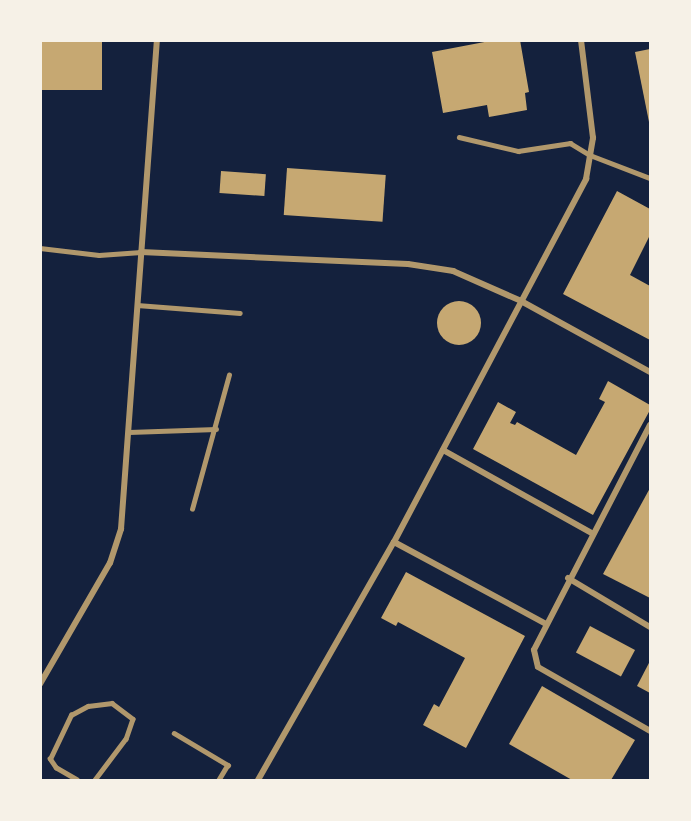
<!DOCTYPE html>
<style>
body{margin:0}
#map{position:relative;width:691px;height:821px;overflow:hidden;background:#14213d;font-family:"Noto Sans",sans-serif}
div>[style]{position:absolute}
.building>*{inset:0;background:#c6a872;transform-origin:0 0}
.round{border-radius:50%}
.service>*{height:4.5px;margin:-2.25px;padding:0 2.25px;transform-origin:2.25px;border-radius:2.25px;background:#b1986c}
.minor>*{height:6px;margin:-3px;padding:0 3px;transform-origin:3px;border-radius:3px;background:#b1986c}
span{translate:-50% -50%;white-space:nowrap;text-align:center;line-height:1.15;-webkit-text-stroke:6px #f6f1e7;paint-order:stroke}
.frame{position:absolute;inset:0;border:42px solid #f6f1e7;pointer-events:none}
</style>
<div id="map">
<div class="building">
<i style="left:40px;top:40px;width:62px;height:50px"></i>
<i style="clip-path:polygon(495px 40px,520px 40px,529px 92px,525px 93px,527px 110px,489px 117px,487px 105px,443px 113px,432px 52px)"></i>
<i style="clip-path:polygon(650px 49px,650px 122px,649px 122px,635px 52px)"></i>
<i style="left:287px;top:168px;width:99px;height:47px;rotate:4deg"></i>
<i style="left:221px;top:171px;width:45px;height:22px;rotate:4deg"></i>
<i style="clip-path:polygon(617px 191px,650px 209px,650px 235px,630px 275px,650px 286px,650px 340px,563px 294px)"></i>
<i class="round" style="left:437px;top:301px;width:44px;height:44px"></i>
<i style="clip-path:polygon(608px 381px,650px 405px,650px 410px,593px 515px,473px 449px,498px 402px,516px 412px,510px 423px,515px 425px,517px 422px,576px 455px,605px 402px,599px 399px)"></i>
<i style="clip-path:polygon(650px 488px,650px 598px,603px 574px)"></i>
<i style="clip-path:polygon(406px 572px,525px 636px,466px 748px,423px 725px,434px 704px,439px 707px,465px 658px,398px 622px,396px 626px,381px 618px)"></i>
<i style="left:590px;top:626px;width:51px;height:30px;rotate:28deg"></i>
<i style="clip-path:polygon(650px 661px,650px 693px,637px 686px)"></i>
<i style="clip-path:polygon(542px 686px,635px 740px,611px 780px,572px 780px,509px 744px)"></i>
</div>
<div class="service">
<i style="left:459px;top:137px;width:61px;rotate:13.3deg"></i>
<i style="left:518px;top:151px;width:53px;rotate:-8.7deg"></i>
<i style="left:570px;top:143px;width:23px;rotate:31deg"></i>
<i style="left:590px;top:155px;width:64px;rotate:21deg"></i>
<i style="left:40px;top:248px;width:59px;rotate:6.8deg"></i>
<i style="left:99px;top:255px;width:42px;rotate:-4.1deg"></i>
<i style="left:137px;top:305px;width:103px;rotate:4.4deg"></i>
<i style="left:129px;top:432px;width:87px;rotate:-2deg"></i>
<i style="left:192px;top:509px;width:139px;rotate:-74.6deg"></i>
<i style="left:174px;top:733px;width:63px;rotate:30.7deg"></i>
<i style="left:228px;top:765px;width:17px;rotate:121deg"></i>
<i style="left:77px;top:780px;width:24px;rotate:-150deg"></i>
<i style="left:56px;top:768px;width:11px;rotate:-124deg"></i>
<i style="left:50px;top:759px;width:49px;rotate:-64.5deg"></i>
<i style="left:71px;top:715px;width:19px;rotate:-28deg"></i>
<i style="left:88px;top:706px;width:24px;rotate:-7deg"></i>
<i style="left:112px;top:703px;width:26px;rotate:37deg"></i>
<i style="left:133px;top:719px;width:21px;rotate:109deg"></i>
<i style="left:126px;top:739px;width:51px;rotate:127.1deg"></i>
</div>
<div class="minor">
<i style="left:141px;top:252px;width:267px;rotate:2.6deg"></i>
<i style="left:408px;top:264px;width:46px;rotate:8.8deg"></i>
<i style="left:453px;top:271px;width:74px;rotate:23.8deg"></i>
<i style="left:521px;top:301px;width:147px;rotate:28.8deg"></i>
<i style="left:650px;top:425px;width:253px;rotate:117.3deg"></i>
<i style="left:534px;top:650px;width:17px;rotate:77deg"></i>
<i style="left:538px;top:667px;width:129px;rotate:29.7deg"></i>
<i style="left:443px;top:450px;width:172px;rotate:29.2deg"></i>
<i style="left:394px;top:542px;width:173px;rotate:28.3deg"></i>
<i style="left:568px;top:578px;width:96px;rotate:30.9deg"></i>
<i style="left:40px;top:684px;width:140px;rotate:-60deg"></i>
<i style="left:110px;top:563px;width:36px;rotate:-72deg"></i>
<i style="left:121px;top:529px;width:490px;rotate:-85.8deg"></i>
<i style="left:258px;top:780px;width:274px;rotate:-60.3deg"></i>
<i style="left:394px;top:542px;width:411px;rotate:-62.1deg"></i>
<i style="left:586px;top:179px;width:42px;rotate:-80.3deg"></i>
<i style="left:593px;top:138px;width:99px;rotate:-97deg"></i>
</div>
<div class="frame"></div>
</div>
